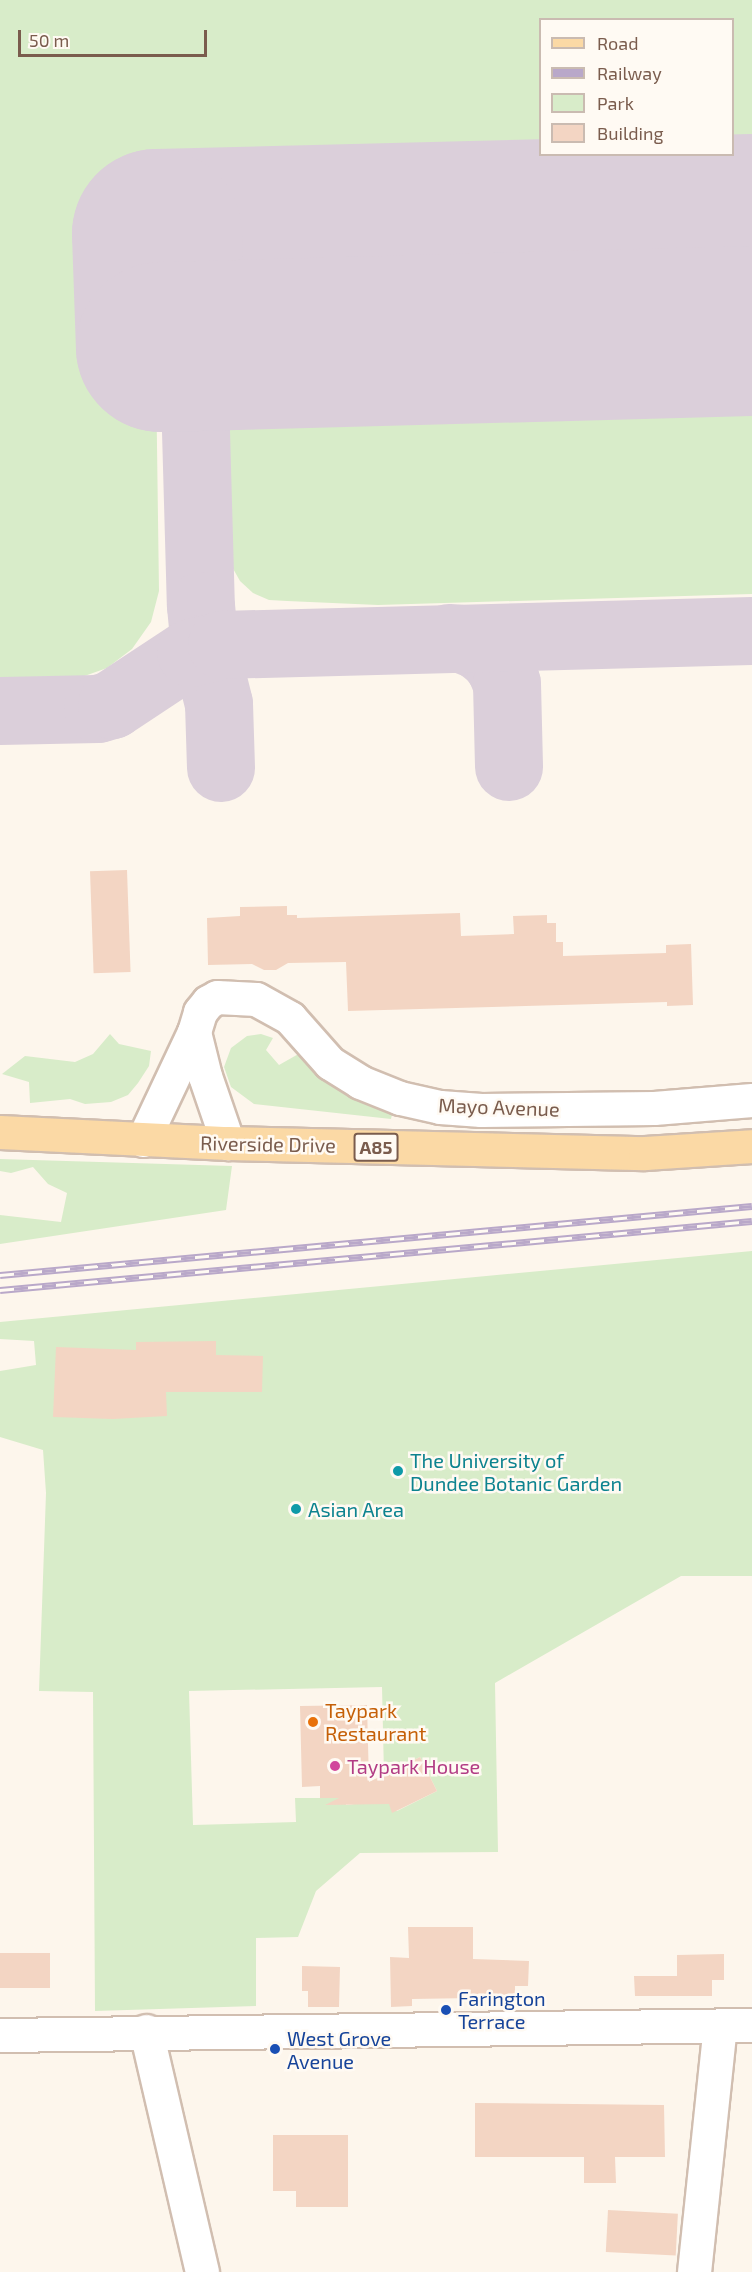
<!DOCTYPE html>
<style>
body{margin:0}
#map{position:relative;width:752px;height:2272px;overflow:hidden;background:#fdf6ec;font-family:"Exo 2",sans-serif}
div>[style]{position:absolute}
.green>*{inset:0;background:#d8ecc9}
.taxiway>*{height:68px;margin:-34px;padding:0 34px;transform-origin:34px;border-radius:34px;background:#dbcfda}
.runway>*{height:170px;margin:-85px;padding:0 85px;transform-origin:85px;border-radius:85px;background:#dbcfda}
.building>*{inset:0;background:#f3d5c3;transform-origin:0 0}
.roads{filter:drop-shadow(2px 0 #d1beb0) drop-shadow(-2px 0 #d1beb0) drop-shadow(0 2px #d1beb0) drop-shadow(0 -2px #d1beb0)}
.minor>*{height:33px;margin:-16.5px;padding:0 16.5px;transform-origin:16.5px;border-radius:16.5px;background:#fff}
.major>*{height:33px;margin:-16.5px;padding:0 16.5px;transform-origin:16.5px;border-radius:16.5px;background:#fbd9a5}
.rail>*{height:7px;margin-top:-3.5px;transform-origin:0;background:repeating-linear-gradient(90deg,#fffaf3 0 14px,#b9a8c9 0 28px);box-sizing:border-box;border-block:2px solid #b9a8c9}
.dots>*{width:16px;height:16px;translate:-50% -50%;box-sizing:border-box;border:3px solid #fffaf3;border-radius:50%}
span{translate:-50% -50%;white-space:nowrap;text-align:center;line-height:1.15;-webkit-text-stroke:5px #fffaf3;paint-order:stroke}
.shield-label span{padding:2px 4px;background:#fffaf3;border:2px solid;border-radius:4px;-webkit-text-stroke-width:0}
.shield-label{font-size:18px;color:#7a5c4d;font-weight:700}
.street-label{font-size:20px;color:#7a5c4d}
.culture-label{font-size:20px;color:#0d838f}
.left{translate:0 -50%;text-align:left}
.food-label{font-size:20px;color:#c56008}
.hotel-label{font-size:20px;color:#b23c85}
.transit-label{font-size:20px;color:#164399}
.legend{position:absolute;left:539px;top:18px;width:195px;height:138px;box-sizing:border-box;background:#fffaf3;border:2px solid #cabbb1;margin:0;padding:8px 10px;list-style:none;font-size:18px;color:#7a5c4d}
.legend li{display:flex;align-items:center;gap:12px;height:30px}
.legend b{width:30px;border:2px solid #cabbb1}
.scale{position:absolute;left:18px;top:30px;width:189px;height:27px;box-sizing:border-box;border:3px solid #7a5c4d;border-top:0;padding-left:8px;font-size:18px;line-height:21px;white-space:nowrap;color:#7a5c4d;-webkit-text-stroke:4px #fffaf3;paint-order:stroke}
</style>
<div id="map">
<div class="green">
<i style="clip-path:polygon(evenodd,0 0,752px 0,752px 211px,154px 226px,159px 591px,151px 622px,132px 649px,107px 668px,76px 679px,0 681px,0 0,540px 20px,732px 20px,732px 154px,540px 154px,540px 20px)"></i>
<i style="clip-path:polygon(752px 325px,752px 594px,378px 605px,287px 601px,269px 600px,253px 593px,240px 581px,231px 565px,222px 421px,227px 393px,241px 367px,263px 348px,289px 337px)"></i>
<i style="clip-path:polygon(110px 1034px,119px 1044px,151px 1051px,149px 1066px,138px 1083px,128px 1095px,111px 1102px,85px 1104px,70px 1099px,30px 1103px,29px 1082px,2px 1074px,25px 1056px,75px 1062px,93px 1054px)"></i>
<i style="clip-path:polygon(261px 1034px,273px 1038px,266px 1050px,279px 1065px,302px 1052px,325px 1082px,393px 1110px,391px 1119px,254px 1104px,231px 1087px,224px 1067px,231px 1048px,247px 1036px)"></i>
<i style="clip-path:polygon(0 1159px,232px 1166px,226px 1210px,0 1244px,0 1215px,61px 1222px,67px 1193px,48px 1184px,33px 1167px,11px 1173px,0 1171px)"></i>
<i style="clip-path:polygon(evenodd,752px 1251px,752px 1576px,681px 1576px,495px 1683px,498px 1852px,360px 1853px,316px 1891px,298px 1937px,256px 1938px,256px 2006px,95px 2011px,93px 1692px,39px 1691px,46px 1493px,43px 1450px,0 1437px,0 1371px,36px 1365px,34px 1341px,0 1339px,0 1322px,752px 1251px,382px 1687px,384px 1775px,420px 1757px,437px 1791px,397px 1811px,391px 1809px,391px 1800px,346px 1805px,346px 1798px,295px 1798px,296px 1822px,193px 1825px,189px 1691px,382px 1687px)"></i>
</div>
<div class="taxiway">
<i style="left:192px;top:288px;width:318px;rotate:88.4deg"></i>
<i style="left:201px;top:606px;width:42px;rotate:84.6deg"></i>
<i style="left:205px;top:648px;width:58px;rotate:76deg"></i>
<i style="left:219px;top:704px;width:64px;rotate:88.2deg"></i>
<i style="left:449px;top:638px;width:13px;rotate:4deg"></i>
<i style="left:462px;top:639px;width:18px;rotate:22deg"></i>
<i style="left:479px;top:646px;width:16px;rotate:38deg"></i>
<i style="left:492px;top:656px;width:16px;rotate:55deg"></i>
<i style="left:501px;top:669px;width:16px;rotate:68deg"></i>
<i style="left:507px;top:684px;width:83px;rotate:88.6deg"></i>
<i style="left:0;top:711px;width:98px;rotate:-1.2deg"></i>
<i style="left:98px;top:709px;width:15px;rotate:-16deg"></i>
<i style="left:112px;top:705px;width:95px;rotate:-33.4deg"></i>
<i style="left:191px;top:653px;width:32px;rotate:-14deg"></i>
<i style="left:222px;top:645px;width:530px;rotate:-1.51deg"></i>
</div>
<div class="runway">
<i style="left:752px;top:219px;width:595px;rotate:178.56deg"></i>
<i style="left:157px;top:234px;width:113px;rotate:88deg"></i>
<i style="left:161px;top:347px;width:591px;rotate:-1.55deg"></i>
</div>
<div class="building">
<i style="left:127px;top:870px;width:102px;height:37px;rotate:88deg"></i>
<i style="clip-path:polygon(287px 906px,287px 915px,297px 915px,297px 918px,460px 913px,461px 936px,514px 934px,513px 916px,547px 915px,547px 923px,556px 923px,556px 942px,563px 942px,563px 956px,666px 953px,666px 945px,691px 944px,693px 1005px,667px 1006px,667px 1002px,348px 1011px,346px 962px,288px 963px,276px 970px,264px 970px,252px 964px,208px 965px,207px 918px,240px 916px,240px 907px)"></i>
<i style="clip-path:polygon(216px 1341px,216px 1355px,263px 1356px,262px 1392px,166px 1392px,167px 1416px,113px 1419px,53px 1417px,56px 1347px,136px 1350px,136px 1342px)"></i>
<i style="clip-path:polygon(367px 1705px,369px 1782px,420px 1757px,437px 1791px,392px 1813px,389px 1804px,325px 1805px,339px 1798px,320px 1798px,320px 1786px,302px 1787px,300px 1706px)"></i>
<i style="clip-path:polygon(408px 1927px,473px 1927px,473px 1959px,529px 1961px,528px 1986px,515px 1986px,515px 1995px,473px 1994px,473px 1998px,412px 1999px,412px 2006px,391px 2007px,390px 1957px,409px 1958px)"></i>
<i style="left:0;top:1953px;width:50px;height:35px"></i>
<i style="clip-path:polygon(724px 1954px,724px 1980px,712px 1980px,712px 1996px,635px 1996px,634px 1976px,677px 1976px,677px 1955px)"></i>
<i style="clip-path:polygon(302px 1966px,340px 1967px,339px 2007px,308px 2007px,308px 1991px,302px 1991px)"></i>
<i style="clip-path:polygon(475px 2103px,664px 2105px,665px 2157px,615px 2157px,616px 2183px,584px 2183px,584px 2157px,475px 2157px)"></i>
<i style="clip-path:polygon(273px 2135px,348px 2135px,348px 2207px,296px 2207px,296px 2191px,273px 2191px)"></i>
<i style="left:608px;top:2210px;width:70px;height:42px;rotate:3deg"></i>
</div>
<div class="roads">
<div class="minor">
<i style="left:194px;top:1032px;width:45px;rotate:76deg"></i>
<i style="left:205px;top:1076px;width:71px;rotate:71.1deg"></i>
<i style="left:143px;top:1140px;width:119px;rotate:-64.7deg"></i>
<i style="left:194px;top:1032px;width:21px;rotate:-73deg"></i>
<i style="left:200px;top:1012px;width:13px;rotate:-51deg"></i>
<i style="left:208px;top:1002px;width:10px;rotate:-29deg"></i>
<i style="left:217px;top:997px;width:39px;rotate:3deg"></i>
<i style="left:256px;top:999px;width:39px;rotate:29deg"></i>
<i style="left:290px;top:1018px;width:60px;rotate:48.4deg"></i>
<i style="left:330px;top:1063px;width:36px;rotate:32deg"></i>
<i style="left:360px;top:1082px;width:43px;rotate:21.8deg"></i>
<i style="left:400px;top:1098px;width:41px;rotate:12.7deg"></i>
<i style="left:440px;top:1107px;width:41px;rotate:4.2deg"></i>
<i style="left:481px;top:1110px;width:173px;rotate:-0.7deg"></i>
<i style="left:654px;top:1108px;width:98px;rotate:-4.7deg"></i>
<i style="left:146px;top:2031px;width:247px;rotate:76.9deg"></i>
<i style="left:0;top:2035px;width:752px;rotate:-0.76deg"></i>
<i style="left:694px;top:2272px;width:247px;rotate:-84deg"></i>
</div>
<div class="major">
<i style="left:0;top:1132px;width:228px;rotate:2.8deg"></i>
<i style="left:228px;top:1143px;width:417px;rotate:1.4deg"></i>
<i style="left:645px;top:1153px;width:107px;rotate:-3.7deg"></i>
</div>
</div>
<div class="rail">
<i style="left:0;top:1275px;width:755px;rotate:-5.24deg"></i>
<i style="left:0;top:1290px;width:755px;rotate:-5.24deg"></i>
</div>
<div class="dots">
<i style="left:398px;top:1471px;background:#0f9aa8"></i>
<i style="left:296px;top:1509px;background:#0f9aa8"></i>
<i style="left:313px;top:1722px;background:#e8710a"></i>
<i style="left:335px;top:1766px;background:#d1479c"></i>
<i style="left:446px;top:2010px;background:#1a4fb4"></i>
<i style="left:275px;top:2049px;background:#1a4fb4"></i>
</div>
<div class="shield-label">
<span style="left:376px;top:1147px">A85</span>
</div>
<div class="street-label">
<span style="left:499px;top:1107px;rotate:2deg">Mayo Avenue</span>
<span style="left:268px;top:1144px;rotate:1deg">Riverside Drive</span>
</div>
<div class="culture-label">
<span class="left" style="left:410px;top:1472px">The University of<br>Dundee Botanic Garden</span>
<span class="left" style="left:308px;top:1509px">Asian Area</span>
</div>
<div class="food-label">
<span class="left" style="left:325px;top:1722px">Taypark<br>Restaurant</span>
</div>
<div class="hotel-label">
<span class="left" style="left:347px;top:1766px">Taypark House</span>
</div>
<div class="transit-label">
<span class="left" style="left:458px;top:2010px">Farington<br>Terrace</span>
<span class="left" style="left:287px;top:2050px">West Grove<br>Avenue</span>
</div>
<ul class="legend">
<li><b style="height:8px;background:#fbd9a5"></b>Road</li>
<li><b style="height:8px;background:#b9a8c9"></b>Railway</li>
<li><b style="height:16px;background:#d8ecc9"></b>Park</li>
<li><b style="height:16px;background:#f3d5c3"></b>Building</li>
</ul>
<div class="scale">50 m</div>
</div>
